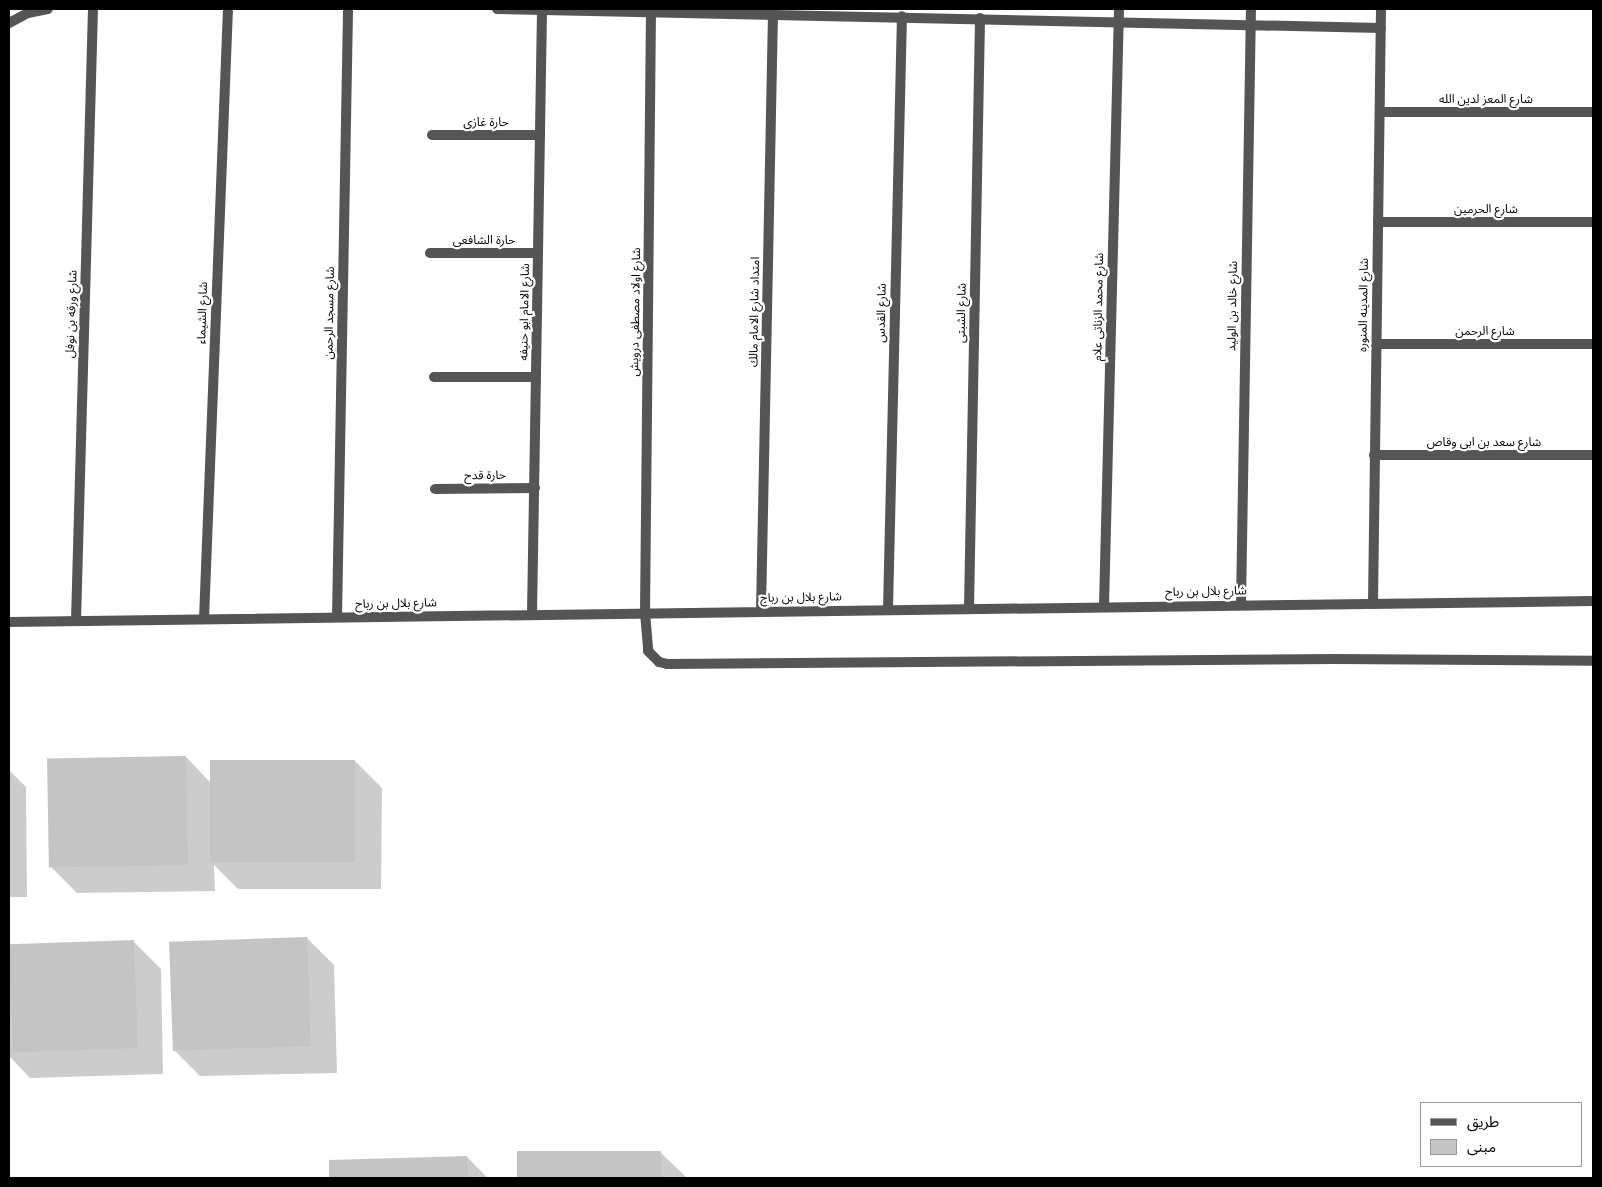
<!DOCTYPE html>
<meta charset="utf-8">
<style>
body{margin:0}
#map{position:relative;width:1602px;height:1187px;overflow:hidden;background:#fff;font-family:"Nunito Sans","Noto Sans Arabic",sans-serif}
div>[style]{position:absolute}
.shadow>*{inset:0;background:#0003}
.building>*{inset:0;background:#c4c4c4;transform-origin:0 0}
.lane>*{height:10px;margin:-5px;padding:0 5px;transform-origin:5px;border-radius:5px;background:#555}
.street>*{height:10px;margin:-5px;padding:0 5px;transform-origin:5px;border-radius:5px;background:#555}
span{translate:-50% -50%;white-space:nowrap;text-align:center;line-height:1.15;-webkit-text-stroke:4.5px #fff;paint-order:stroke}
.street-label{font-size:12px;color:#000}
.frame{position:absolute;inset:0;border:10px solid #000;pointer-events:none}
.legend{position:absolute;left:1420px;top:1102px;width:162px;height:65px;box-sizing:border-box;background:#fff;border:1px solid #999;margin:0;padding:6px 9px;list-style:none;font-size:15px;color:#000}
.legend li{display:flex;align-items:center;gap:10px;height:25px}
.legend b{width:25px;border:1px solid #999}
</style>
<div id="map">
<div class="shadow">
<i style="clip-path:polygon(186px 757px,211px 783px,355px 761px,382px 788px,381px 889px,238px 889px,214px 865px,215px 891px,77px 893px,50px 866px)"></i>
<i style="clip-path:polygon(9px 770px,26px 787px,27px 897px,9px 897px)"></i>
<i style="clip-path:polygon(307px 938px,334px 965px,337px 1073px,200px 1076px,173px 1049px)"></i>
<i style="clip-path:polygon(134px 942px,161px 969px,163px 1074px,30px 1078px,9px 1056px,9px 945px)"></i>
<i style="clip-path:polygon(660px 1152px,687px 1178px,519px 1178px,518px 1156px)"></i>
<i style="clip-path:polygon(467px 1157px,488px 1178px,331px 1178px,330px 1162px)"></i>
</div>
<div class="building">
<i style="left:186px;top:756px;width:109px;height:139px;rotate:89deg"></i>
<i style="left:210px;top:760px;width:145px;height:102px"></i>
<i style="left:307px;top:937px;width:109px;height:138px;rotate:88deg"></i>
<i style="left:134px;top:940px;width:108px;height:125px;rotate:88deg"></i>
<i style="left:661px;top:1151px;width:27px;height:144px;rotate:90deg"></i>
<i style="clip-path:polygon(467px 1156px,468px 1178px,329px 1178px,329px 1160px)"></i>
</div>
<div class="lane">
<i style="left:645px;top:613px;width:38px;rotate:85deg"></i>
<i style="left:648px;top:651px;width:16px;rotate:45deg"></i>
<i style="left:659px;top:662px;width:8px;rotate:14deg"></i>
<i style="left:667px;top:664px;width:668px;rotate:-0.43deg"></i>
<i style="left:1335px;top:659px;width:258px;rotate:0.4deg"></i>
</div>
<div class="street">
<i style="left:497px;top:9px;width:884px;rotate:1.23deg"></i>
<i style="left:9px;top:23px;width:21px;rotate:-28deg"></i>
<i style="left:28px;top:13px;width:20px;rotate:-11deg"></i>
<i style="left:1380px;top:112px;width:213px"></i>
<i style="left:432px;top:135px;width:108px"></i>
<i style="left:1378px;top:222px;width:215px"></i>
<i style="left:430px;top:253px;width:108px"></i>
<i style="left:1376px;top:344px;width:217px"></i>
<i style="left:434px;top:377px;width:102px"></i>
<i style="left:1374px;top:455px;width:219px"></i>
<i style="left:435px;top:489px;width:100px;rotate:-0.6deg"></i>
<i style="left:1373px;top:603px;width:594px;rotate:-89.23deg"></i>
<i style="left:1241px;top:604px;width:595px;rotate:-89.04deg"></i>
<i style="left:1104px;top:606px;width:597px;rotate:-88.56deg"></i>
<i style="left:969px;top:608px;width:590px;rotate:-88.93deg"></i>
<i style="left:888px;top:609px;width:593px;rotate:-88.65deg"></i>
<i style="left:761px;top:611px;width:597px;rotate:-88.85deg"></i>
<i style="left:645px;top:613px;width:601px;rotate:-89.43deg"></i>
<i style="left:532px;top:614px;width:605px;rotate:-89.05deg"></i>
<i style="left:337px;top:617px;width:608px;rotate:-88.96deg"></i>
<i style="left:204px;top:619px;width:610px;rotate:-87.75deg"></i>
<i style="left:76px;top:621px;width:612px;rotate:-88.41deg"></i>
<i style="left:9px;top:622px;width:1584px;rotate:-0.76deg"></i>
</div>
<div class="street-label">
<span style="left:1486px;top:100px">شارع المعز لدين الله</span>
<span style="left:486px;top:123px">حارة غازى</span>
<span style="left:1486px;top:210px">شارع الحرمين</span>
<span style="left:484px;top:241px">حارة الشافعى</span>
<span style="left:1364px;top:305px;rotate:-89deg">شارع المدينه المنوره</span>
<span style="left:1233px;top:306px;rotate:-89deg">شارع خالد بن الوليد</span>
<span style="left:1099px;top:307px;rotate:-89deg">شارع محمد الزناتى علام</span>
<span style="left:525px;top:312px;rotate:-89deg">شارع الامام ابو حنيفه</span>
<span style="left:636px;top:312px;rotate:-89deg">شارع اولاد مصطفى درويش</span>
<span style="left:755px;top:312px;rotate:-89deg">امتداد شارع الامام مالك</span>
<span style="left:203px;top:313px;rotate:-88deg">شارع الشيماء</span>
<span style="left:330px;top:313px;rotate:-89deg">شارع مسجد الرحمن</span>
<span style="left:882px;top:313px;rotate:-89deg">شارع القدس</span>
<span style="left:962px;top:313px;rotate:-89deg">شارع الشبتى</span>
<span style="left:72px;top:314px;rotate:-88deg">شارع ورقه بن نوفل</span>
<span style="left:1485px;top:332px">شارع الرحمن</span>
<span style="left:1484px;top:443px">شارع سعد بن ابى وقاص</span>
<span style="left:485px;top:476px;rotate:-1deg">حارة قدح</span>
<span style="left:1206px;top:592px;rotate:-1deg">شارع بلال بن رباح</span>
<span style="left:801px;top:598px;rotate:-1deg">شارع بلال بن رباح</span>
<span style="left:396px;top:604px;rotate:-1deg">شارع بلال بن رباح</span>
</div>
<div class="frame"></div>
<ul class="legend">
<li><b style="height:6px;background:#555"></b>طريق</li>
<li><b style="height:14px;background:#c4c4c4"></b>مبنى</li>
</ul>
</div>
